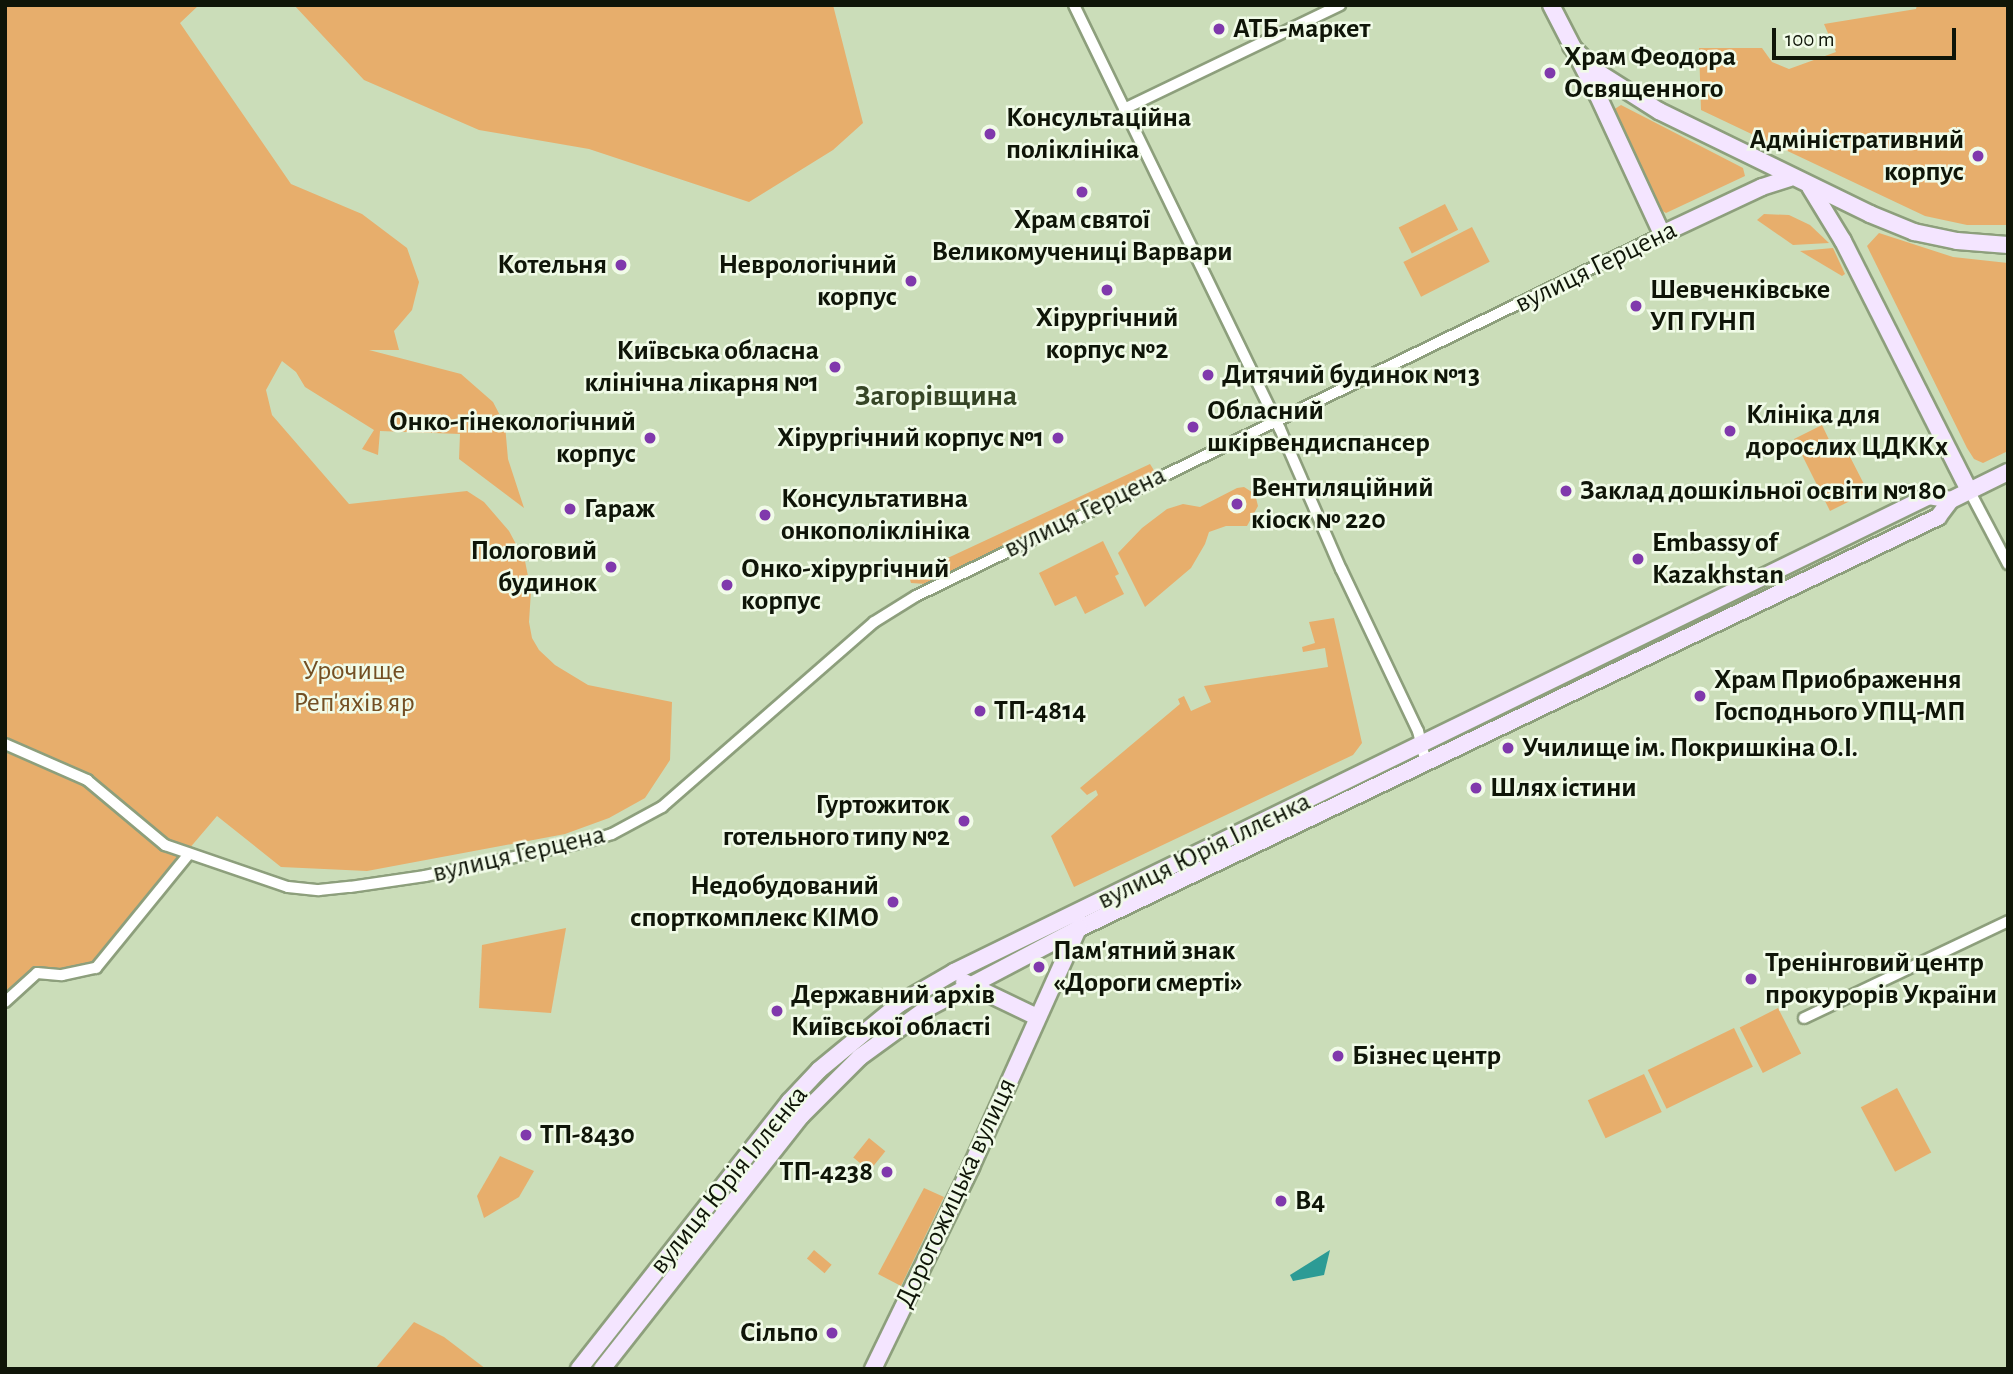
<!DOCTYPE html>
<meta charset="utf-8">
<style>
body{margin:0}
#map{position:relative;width:2013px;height:1374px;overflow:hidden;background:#cbddb9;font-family:"Alegreya Sans",sans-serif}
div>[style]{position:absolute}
.green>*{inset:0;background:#e7ae6c;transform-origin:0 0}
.water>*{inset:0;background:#2c9b95}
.roads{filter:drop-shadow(2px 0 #8d9f7c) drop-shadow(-2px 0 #8d9f7c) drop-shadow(0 2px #8d9f7c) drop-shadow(0 -2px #8d9f7c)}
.street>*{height:10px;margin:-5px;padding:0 5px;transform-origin:5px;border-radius:5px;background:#fff}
.secondary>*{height:16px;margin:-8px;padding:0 8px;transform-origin:8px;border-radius:8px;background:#f4e5ff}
.dots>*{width:19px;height:19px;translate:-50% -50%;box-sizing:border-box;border:4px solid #f1fbe8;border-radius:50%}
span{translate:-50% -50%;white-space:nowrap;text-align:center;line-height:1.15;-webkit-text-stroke:5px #f1fbe8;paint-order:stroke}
.poi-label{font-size:28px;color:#0f1508;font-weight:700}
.left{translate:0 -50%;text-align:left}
.right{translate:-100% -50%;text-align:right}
.street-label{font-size:28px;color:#0f1508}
.park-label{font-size:28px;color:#734f23}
.neighbourhood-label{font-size:30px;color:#364526;font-weight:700}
.frame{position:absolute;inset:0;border:7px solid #0f1508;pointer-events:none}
.scale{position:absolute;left:1772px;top:28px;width:184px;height:32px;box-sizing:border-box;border:4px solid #0f1508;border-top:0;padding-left:9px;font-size:21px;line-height:24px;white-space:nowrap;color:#0f1508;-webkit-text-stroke:5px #f1fbe8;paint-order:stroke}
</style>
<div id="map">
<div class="green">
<i style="clip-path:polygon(5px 5px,199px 5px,180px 23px,291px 184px,362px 214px,407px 248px,419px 282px,412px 310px,394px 331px,399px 350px,369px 350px,461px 374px,493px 402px,505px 425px,508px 459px,524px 508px,459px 459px,460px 434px,380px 431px,378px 455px,362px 449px,374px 430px,305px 387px,296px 372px,282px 361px,266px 390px,272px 415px,349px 504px,467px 491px,484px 502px,509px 531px,525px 561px,531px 591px,529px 622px,532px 638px,539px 650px,555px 665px,588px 685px,672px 702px,670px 760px,645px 798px,609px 818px,565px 834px,367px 871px,281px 867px,217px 816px,91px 964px,62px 972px,34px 970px,5px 997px)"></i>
<i style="clip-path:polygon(294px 5px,833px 5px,863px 123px,833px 150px,749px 202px,589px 149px,479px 130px,364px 80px)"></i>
<i style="clip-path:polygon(1917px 5px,2008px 5px,2008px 225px,1967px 225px,1925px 216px,1701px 110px,1699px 48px,1762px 48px,1772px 62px,1789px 69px,1836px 52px,1824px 24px,1916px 9px)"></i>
<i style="clip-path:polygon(1621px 105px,1743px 168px,1745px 176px,1666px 213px,1656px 207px,1613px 110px)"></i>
<i style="left:1445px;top:204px;width:29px;height:52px;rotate:63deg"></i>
<i style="clip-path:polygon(1764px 214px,1789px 215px,1810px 225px,1829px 243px,1793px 245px,1757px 220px)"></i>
<i style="left:1472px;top:227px;width:39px;height:77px;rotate:63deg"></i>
<i style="clip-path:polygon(1879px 233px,1953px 257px,2008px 263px,2008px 451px,1983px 463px,1974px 459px,1967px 448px,1867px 246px)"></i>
<i style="clip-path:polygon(1833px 248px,1845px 274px,1842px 276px,1800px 251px)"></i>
<i style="clip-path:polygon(1822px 425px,1833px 448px,1843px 443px,1868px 492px,1830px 511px,1794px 439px)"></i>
<i style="clip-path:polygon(1150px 464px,1155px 472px,926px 584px,911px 583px,909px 576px)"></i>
<i style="clip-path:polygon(1244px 487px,1255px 494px,1258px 506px,1247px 526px,1226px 526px,1209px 532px,1205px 544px,1191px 568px,1145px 607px,1118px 553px,1142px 528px,1167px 509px,1183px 504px,1200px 507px,1237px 488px)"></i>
<i style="clip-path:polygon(1103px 541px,1119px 574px,1115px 576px,1124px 594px,1085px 614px,1076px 596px,1055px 606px,1039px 573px)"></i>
<i style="clip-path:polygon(1334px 618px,1362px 743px,1353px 755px,1074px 887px,1051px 836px,1098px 795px,1096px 790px,1087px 795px,1080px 788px,1180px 704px,1178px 699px,1184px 696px,1191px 711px,1211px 702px,1204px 686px,1328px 667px,1325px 648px,1303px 652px,1302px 647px,1315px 643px,1309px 622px)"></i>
<i style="clip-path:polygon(566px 928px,551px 1013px,479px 1008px,482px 945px)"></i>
<i style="left:1778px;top:1008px;width:51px;height:43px;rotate:63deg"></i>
<i style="left:1734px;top:1028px;width:43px;height:96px;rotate:64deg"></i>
<i style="left:1644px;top:1074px;width:42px;height:62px;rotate:65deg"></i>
<i style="left:1897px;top:1088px;width:73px;height:41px;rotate:62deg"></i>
<i style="left:869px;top:1138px;width:21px;height:25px;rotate:39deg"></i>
<i style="clip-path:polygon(500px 1156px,534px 1171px,519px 1197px,484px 1218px,477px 1196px)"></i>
<i style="clip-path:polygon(924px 1188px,944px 1197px,901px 1286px,878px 1274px)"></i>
<i style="left:814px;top:1250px;width:23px;height:11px;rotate:40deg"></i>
<i style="clip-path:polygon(414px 1322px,444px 1337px,486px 1369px,375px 1369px)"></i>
</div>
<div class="water">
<i style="clip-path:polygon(1330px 1250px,1324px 1275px,1293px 1281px,1290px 1275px)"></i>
</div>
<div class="roads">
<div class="street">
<i style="left:1074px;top:5px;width:471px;rotate:64.1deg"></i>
<i style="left:1280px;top:429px;width:153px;rotate:66.5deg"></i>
<i style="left:1341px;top:569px;width:179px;rotate:64.6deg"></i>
<i style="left:1418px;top:731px;width:33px;rotate:76deg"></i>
<i style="left:1124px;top:109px;width:240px;rotate:-25.7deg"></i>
<i style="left:1969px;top:490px;width:84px;rotate:62.2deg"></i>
<i style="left:5px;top:744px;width:90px;rotate:23.7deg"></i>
<i style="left:87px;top:780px;width:102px;rotate:39.8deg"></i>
<i style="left:165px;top:845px;width:130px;rotate:18.9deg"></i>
<i style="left:288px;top:887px;width:31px;rotate:6deg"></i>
<i style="left:319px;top:890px;width:31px;rotate:-6deg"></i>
<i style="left:350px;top:887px;width:76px;rotate:-8.3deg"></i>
<i style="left:425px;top:876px;width:169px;rotate:-12deg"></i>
<i style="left:590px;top:841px;width:23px;rotate:-18deg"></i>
<i style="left:612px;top:834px;width:57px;rotate:-28.4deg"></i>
<i style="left:662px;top:807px;width:281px;rotate:-41.1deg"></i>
<i style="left:874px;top:622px;width:49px;rotate:-31.8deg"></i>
<i style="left:916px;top:596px;width:829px;rotate:-25.89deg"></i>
<i style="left:5px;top:1002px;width:43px;rotate:-42.2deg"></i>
<i style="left:37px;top:973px;width:25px;rotate:5deg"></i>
<i style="left:62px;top:975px;width:35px;rotate:-12deg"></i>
<i style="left:96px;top:968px;width:147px;rotate:-50.8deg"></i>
<i style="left:1804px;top:1018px;width:226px;rotate:-25.4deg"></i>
</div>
<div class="secondary">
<i style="left:1551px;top:5px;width:102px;rotate:62.7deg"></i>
<i style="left:1598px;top:96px;width:152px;rotate:65.1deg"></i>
<i style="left:1662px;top:234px;width:110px;rotate:-25.2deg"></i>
<i style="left:1762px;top:187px;width:29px;rotate:-18deg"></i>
<i style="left:1571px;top:46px;width:35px;rotate:45deg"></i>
<i style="left:1596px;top:71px;width:75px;rotate:32.4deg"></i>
<i style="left:1659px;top:111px;width:235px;rotate:26deg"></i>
<i style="left:1870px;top:214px;width:48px;rotate:22.2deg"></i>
<i style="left:1914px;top:232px;width:44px;rotate:11.8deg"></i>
<i style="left:1957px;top:241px;width:51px;rotate:4.5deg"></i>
<i style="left:1810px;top:187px;width:63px;rotate:58.6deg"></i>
<i style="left:1843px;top:241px;width:279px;rotate:63.2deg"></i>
<i style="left:964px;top:982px;width:81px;rotate:25.6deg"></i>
<i style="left:579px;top:1369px;width:340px;rotate:-51.8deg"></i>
<i style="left:789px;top:1102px;width:44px;rotate:-46.8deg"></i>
<i style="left:819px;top:1070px;width:104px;rotate:-39.5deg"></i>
<i style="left:899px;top:1004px;width:64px;rotate:-30.2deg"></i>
<i style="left:954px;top:972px;width:1085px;rotate:-26.02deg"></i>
<i style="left:1929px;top:496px;width:22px;rotate:10deg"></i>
<i style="left:602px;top:1369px;width:322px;rotate:-51.8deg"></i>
<i style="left:801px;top:1116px;width:83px;rotate:-45deg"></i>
<i style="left:860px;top:1057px;width:82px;rotate:-36deg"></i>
<i style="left:926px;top:1009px;width:172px;rotate:-27.8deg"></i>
<i style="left:1078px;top:929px;width:954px;rotate:-25.6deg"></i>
<i style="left:1938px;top:517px;width:21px;rotate:-53deg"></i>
<i style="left:1951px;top:500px;width:64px;rotate:-26.2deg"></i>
<i style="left:873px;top:1369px;width:225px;rotate:-64.1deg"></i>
<i style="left:971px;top:1167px;width:263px;rotate:-65.8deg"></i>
</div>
</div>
<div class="dots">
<i style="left:1219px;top:29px;background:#8039ac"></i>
<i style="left:1550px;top:73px;background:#8039ac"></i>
<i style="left:990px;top:134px;background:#8039ac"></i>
<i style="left:1978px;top:156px;background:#8039ac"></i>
<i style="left:1082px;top:192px;background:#8039ac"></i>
<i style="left:621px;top:265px;background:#8039ac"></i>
<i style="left:911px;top:281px;background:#8039ac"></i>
<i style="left:1107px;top:290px;background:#8039ac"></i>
<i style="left:1636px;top:306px;background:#8039ac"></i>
<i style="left:835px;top:367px;background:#8039ac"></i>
<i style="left:1208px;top:375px;background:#8039ac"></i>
<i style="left:1193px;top:427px;background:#8039ac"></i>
<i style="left:1730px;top:431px;background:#8039ac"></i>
<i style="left:650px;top:438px;background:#8039ac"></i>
<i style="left:1058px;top:438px;background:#8039ac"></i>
<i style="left:1566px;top:491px;background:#8039ac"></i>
<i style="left:1237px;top:504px;background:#8039ac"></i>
<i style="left:570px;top:509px;background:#8039ac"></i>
<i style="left:765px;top:515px;background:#8039ac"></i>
<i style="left:1638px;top:559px;background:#8039ac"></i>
<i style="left:611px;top:567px;background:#8039ac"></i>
<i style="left:727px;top:585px;background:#8039ac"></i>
<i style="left:1700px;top:696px;background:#8039ac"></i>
<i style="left:980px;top:711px;background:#8039ac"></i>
<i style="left:1508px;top:748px;background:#8039ac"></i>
<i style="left:1476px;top:788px;background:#8039ac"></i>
<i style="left:964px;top:821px;background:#8039ac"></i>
<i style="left:893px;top:902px;background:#8039ac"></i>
<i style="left:1039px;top:967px;background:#8039ac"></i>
<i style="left:1751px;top:979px;background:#8039ac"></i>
<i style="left:777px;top:1011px;background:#8039ac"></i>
<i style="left:1338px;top:1056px;background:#8039ac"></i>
<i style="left:526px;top:1135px;background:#8039ac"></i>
<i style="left:887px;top:1172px;background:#8039ac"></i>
<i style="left:1281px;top:1201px;background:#8039ac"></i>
<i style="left:832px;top:1333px;background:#8039ac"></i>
</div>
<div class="poi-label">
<span class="left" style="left:1233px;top:29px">АТБ-маркет</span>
<span class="left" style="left:1564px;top:73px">Храм Феодора<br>Освященного</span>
<span class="left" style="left:1006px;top:134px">Консультаційна<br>поліклініка</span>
<span class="right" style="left:1964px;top:156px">Адміністративний<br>корпус</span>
<span style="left:1082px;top:236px">Храм святої<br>Великомучениці Варвари</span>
<span class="right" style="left:607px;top:265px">Котельня</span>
<span class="right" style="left:897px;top:281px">Неврологічний<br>корпус</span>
<span class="left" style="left:1650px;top:306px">Шевченківське<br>УП ГУНП</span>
<span style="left:1107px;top:334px">Хірургічний<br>корпус №2</span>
<span class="right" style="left:819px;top:367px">Київська обласна<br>клінічна лікарня №1</span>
<span class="left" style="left:1222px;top:375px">Дитячий будинок №13</span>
<span class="left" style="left:1207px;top:427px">Обласний<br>шкірвендиспансер</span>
<span class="left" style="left:1746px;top:431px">Клініка для<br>дорослих ЦДККх</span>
<span class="right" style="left:636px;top:438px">Онко-гінекологічний<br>корпус</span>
<span class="right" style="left:1044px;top:438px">Хірургічний корпус №1</span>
<span class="left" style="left:1251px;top:504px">Вентиляційний<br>кіоск № 220</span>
<span class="left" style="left:1580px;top:491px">Заклад дошкільної освіти №180</span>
<span class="left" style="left:781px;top:515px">Консультативна<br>онкополіклініка</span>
<span class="left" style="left:584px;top:509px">Гараж</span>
<span class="left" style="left:1652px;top:559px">Embassy of<br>Kazakhstan</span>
<span class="right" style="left:597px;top:567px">Пологовий<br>будинок</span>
<span class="left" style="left:741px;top:585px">Онко-хірургічний<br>корпус</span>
<span class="left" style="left:1714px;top:696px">Храм Приображення<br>Господнього УПЦ-МП</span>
<span class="left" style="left:994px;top:711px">ТП-4814</span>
<span class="left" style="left:1522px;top:748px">Училище ім. Покришкіна О.І.</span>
<span class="left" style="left:1490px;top:788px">Шлях істини</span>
<span class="right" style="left:950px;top:821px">Гуртожиток<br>готельного типу №2</span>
<span class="right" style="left:879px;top:902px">Недобудований<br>спорткомплекс КІМО</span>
<span class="left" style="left:1053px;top:967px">Пам'ятний знак<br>«Дороги смерті»</span>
<span class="left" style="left:1765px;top:979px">Тренінговий центр<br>прокурорів України</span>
<span class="left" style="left:791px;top:1011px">Державний архів<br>Київської області</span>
<span class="left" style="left:1352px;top:1056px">Бізнес центр</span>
<span class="left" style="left:540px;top:1135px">ТП-8430</span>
<span class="right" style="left:873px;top:1172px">ТП-4238</span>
<span class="left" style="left:1295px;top:1201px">B4</span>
<span class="right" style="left:818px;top:1333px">Сільпо</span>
</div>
<div class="street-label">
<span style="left:1596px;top:267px;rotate:-26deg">вулиця Герцена</span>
<span style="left:1085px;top:512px;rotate:-26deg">вулиця Герцена</span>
<span style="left:1204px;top:851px;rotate:-26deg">вулиця Юрія Іллєнка</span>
<span style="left:519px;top:854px;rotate:-13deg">вулиця Герцена</span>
<span style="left:729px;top:1180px;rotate:-51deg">вулиця Юрія Іллєнка</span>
<span style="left:956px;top:1193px;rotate:-65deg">Дорогожицька вулиця</span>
</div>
<div class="park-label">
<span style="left:354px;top:687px">Урочище<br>Реп'яхів яр</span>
</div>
<div class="neighbourhood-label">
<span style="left:936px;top:396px">Загорівщина</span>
</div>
<div class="frame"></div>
<div class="scale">100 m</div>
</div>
